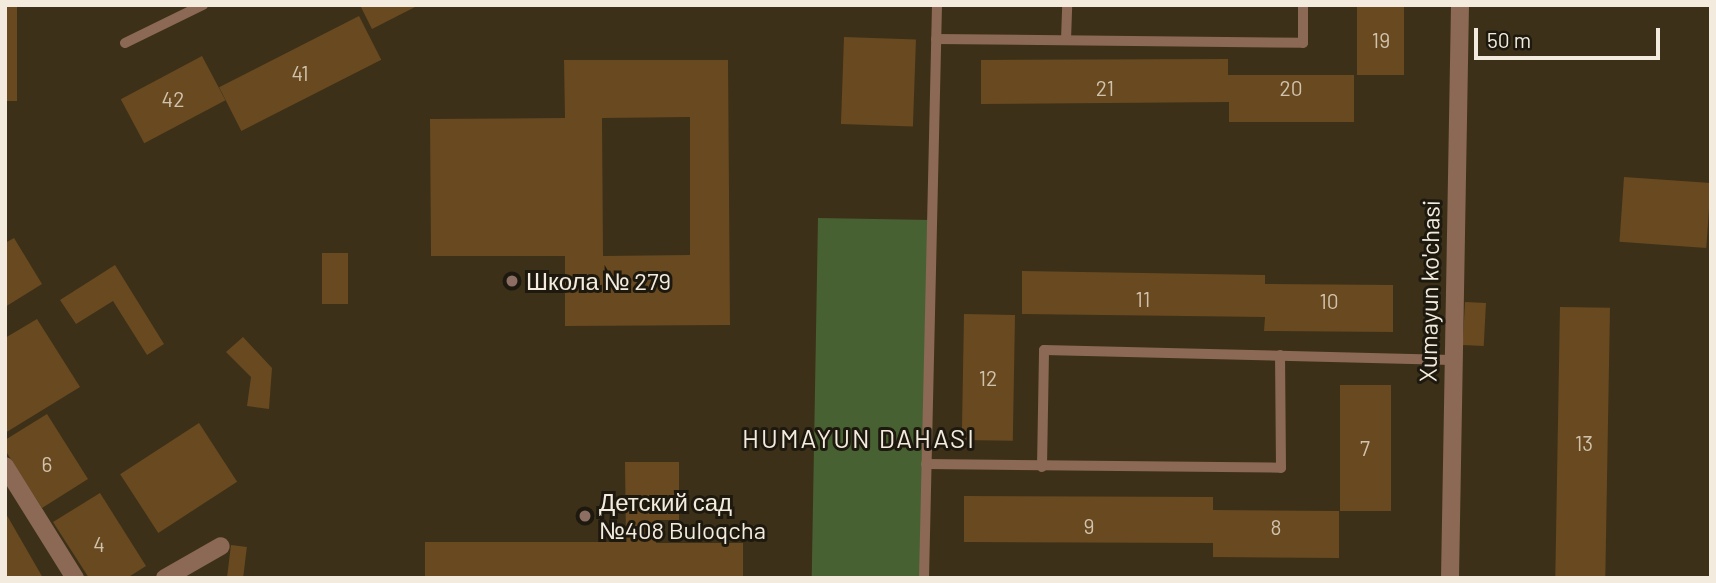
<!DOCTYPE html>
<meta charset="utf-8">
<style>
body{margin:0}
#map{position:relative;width:1716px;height:583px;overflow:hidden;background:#3c3019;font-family:Barlow,sans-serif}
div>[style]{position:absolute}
.green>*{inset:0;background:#486132;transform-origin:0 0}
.building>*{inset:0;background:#69491f;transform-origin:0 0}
.lane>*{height:10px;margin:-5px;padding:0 5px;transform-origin:5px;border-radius:5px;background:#8b6954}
.street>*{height:18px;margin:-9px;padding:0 9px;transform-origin:9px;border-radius:9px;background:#8b6954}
.dots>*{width:19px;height:19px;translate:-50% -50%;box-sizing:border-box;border:4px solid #1e190f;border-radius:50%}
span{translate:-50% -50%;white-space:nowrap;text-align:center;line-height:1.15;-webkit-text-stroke:6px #1e190f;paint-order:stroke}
.number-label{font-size:21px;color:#d0c3ae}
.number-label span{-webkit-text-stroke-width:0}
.poi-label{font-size:24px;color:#f3ecde}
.left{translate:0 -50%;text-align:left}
.street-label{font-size:24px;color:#f3ecde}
.neighbourhood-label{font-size:26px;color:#f3ecde;letter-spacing:2px}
.frame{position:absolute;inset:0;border:7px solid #f3ecde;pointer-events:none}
.scale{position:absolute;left:1474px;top:28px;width:186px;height:32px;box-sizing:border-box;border:4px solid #f3ecde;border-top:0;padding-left:9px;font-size:21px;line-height:24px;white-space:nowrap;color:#f3ecde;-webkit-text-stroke:5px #1e190f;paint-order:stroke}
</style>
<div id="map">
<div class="green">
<i style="left:818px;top:218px;width:113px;height:360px;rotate:1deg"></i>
</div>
<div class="building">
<i style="left:5px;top:5px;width:12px;height:96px"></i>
<i style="clip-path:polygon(360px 5px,419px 5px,372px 29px)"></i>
<i style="left:1357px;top:5px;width:47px;height:70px"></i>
<i style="left:359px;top:16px;width:49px;height:157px;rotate:63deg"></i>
<i style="left:844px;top:37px;width:72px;height:87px;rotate:2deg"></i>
<i style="left:202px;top:56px;width:50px;height:92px;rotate:62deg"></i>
<i style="clip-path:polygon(1228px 59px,1228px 75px,1354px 75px,1354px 122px,1229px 122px,1229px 102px,981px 104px,981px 60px)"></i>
<i style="clip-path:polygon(evenodd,564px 60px,728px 60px,730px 325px,565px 326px,565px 256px,431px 256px,430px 119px,565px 118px,564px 60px,690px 117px,690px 255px,603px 256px,602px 118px,690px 117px)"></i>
<i style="left:1624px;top:177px;width:87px;height:65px;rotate:4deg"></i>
<i style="clip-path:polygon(14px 238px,42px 284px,5px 307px,5px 243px)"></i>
<i style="left:322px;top:253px;width:26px;height:51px"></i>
<i style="clip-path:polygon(115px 265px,164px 344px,147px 355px,113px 301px,76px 324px,60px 300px)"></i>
<i style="clip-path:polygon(1022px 271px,1265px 275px,1265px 284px,1393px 285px,1393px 332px,1264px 331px,1265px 317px,1022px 314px)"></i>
<i style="left:1465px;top:302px;width:21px;height:43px;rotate:3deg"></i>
<i style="left:1560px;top:307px;width:50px;height:271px;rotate:1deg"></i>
<i style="left:964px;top:314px;width:51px;height:126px;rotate:1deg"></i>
<i style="clip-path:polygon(37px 319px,80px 387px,5px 433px,5px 338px)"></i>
<i style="clip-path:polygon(243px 337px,272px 368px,269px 409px,247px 406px,251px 377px,226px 352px)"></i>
<i style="left:1340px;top:385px;width:51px;height:126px"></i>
<i style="clip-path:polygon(47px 414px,88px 479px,42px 508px,5px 450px,5px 440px)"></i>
<i style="left:199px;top:423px;width:70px;height:94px;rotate:57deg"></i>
<i style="clip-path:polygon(625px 462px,679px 462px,679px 520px,656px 520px,656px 543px,743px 543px,743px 578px,425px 578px,425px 542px,626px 542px)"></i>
<i style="clip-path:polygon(100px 493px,146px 566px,127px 578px,89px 578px,53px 522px)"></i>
<i style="clip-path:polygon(964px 496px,1213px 497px,1213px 510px,1339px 511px,1339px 558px,1213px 557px,1213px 543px,964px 542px)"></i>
<i style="clip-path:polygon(5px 512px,43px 578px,5px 578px)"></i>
<i style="left:231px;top:545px;width:16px;height:33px;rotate:7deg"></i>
</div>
<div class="lane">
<i style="left:936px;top:39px;width:367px;rotate:0.6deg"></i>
<i style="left:1303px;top:43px;width:38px;rotate:-90deg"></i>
<i style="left:1066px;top:40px;width:35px;rotate:-88deg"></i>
<i style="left:125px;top:43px;width:87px;rotate:-26deg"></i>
<i style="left:926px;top:464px;width:355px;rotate:0.6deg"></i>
<i style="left:1281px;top:468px;width:113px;rotate:-90.5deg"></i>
<i style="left:1042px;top:467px;width:117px;rotate:-89deg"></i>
<i style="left:1044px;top:350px;width:408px;rotate:1.4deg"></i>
<i style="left:924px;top:578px;width:573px;rotate:-88.7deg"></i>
</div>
<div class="street">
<i style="left:5px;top:466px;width:132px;rotate:58deg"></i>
<i style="left:165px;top:578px;width:64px;rotate:-29.7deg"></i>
<i style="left:1450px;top:578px;width:573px;rotate:-89deg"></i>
</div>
<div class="dots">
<i style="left:512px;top:281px;background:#8d6e63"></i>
<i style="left:585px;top:516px;background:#8d6e63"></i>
</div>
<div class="number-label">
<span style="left:1381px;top:40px">19</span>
<span style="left:300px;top:73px">41</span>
<span style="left:1105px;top:88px">21</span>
<span style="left:1291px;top:88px">20</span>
<span style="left:173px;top:99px">42</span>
<span style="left:1143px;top:299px">11</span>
<span style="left:1329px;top:301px">10</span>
<span style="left:988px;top:378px">12</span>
<span style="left:1584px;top:443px">13</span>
<span style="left:1365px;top:448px">7</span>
<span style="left:47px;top:464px">6</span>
<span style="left:1089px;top:526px">9</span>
<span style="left:1276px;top:527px">8</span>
<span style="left:99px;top:544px">4</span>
</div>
<div class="poi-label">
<span class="left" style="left:526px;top:281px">Школа № 279</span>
<span class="left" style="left:599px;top:516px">Детский сад<br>№408 Buloqcha</span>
</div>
<div class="street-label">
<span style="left:1429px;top:291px;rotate:-89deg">Xumayun ko'chasi</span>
</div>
<div class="neighbourhood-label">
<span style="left:859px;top:438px">HUMAYUN DAHASI</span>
</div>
<div class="frame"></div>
<div class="scale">50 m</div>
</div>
